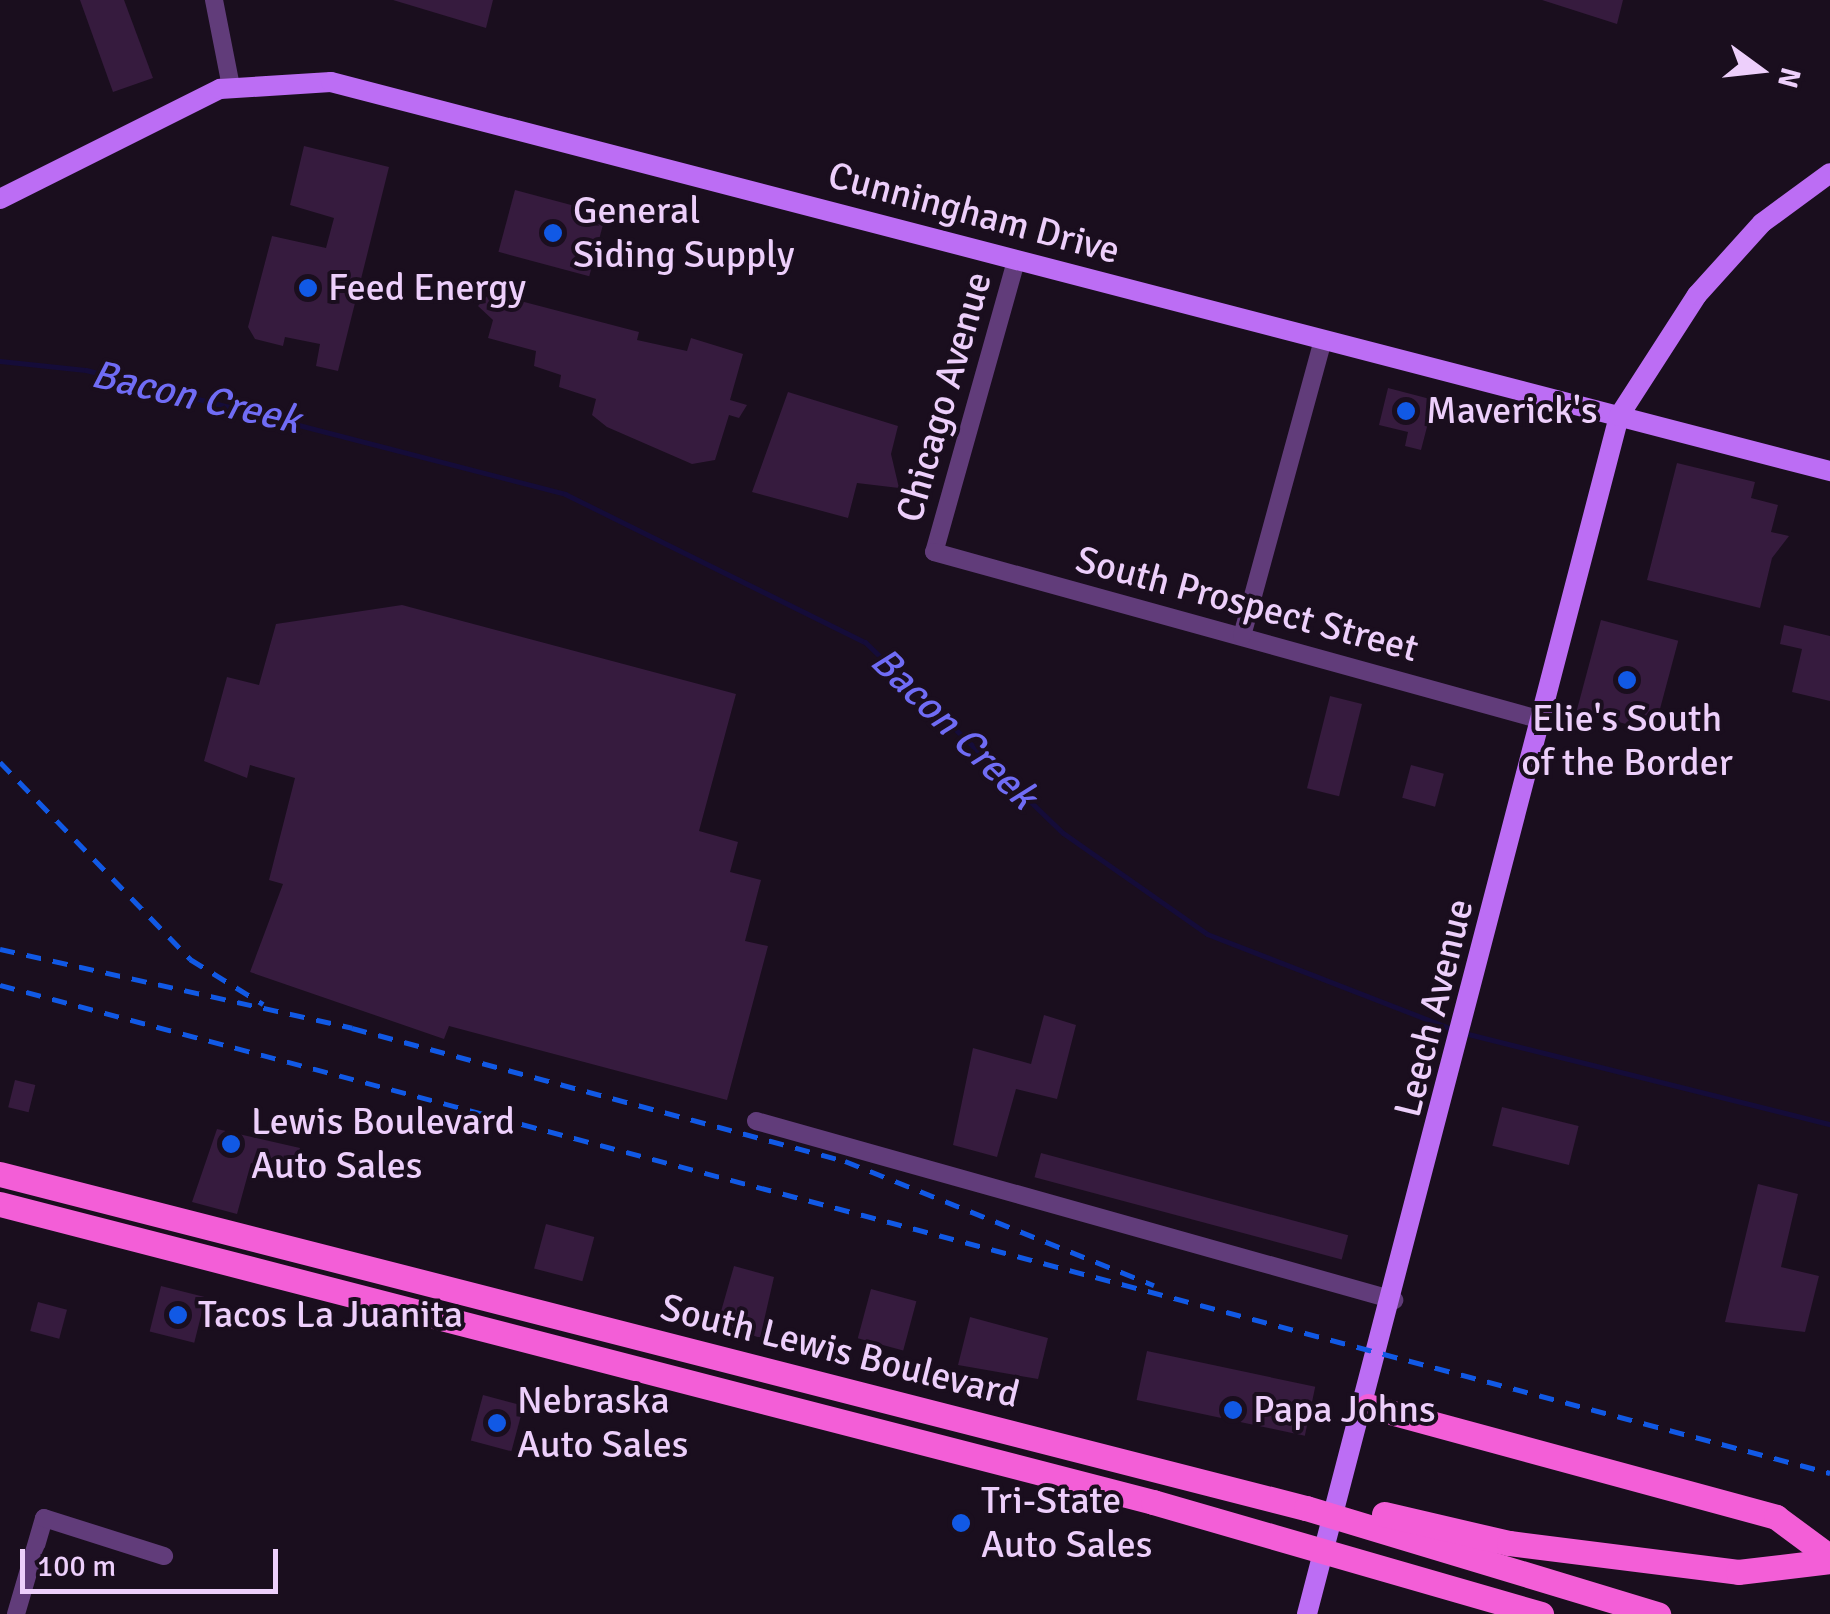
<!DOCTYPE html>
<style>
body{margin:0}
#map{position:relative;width:1830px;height:1614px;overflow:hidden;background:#1a0e1e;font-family:Signika,sans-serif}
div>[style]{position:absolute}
.stream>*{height:5px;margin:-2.5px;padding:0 2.5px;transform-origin:2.5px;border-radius:2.5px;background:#150c39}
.building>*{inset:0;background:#361b3e;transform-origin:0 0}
.street>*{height:18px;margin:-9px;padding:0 9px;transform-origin:9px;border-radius:9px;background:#613c7a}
.secondary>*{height:20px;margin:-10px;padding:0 10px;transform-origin:10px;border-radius:10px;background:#bc6df4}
.primary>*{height:25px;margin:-12.5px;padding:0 12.5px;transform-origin:12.5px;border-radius:12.5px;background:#f35ed7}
.rail>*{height:5px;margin-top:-2.5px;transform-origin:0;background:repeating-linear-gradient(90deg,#1159e5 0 15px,transparent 0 27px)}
.dots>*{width:28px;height:28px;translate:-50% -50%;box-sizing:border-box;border:5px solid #1a0e1e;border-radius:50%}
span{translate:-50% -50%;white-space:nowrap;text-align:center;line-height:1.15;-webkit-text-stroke:8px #1a0e1e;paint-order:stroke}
.poi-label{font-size:38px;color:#edcffb}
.left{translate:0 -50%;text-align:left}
.street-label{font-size:38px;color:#edcffb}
.water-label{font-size:40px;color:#706cf5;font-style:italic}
.north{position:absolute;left:1710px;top:20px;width:100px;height:100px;-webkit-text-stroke:8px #1a0e1e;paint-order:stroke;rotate:105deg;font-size:28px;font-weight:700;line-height:40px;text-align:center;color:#edcffb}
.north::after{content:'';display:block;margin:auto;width:35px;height:45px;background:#edcffb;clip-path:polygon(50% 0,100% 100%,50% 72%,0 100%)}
.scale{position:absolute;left:20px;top:1549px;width:258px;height:45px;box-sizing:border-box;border:5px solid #edcffb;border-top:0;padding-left:12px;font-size:30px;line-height:35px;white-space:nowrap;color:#edcffb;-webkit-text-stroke:8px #1a0e1e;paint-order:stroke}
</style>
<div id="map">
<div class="stream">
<i style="left:0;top:361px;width:86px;rotate:6deg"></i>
<i style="left:86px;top:370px;width:495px;rotate:14.5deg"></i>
<i style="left:565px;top:494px;width:335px;rotate:26.3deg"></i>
<i style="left:865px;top:642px;width:275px;rotate:44deg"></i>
<i style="left:1063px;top:833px;width:176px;rotate:35deg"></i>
<i style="left:1207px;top:934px;width:265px;rotate:21.2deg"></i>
<i style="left:1464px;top:1033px;width:377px;rotate:14deg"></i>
</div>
<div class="building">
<i style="clip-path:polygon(80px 0,124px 0,153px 78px,113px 92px)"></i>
<i style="clip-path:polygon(393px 0,493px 0,486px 28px)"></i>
<i style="clip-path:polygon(1542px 0,1623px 0,1617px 24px)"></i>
<i style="clip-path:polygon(304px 146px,389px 167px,338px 371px,316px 366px,320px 344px,285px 337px,283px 346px,255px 339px,248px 327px,272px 236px,326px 248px,334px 218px,290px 205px)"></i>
<i style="left:515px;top:190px;width:94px;height:64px;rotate:15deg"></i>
<i style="clip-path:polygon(490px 293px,639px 332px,637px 340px,687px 351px,691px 338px,743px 354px,730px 400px,747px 405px,739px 418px,729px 415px,715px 460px,692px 464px,607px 427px,592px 415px,596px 399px,559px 387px,561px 375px,534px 366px,536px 351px,488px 338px,493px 320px,478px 306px)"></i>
<i style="clip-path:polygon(1388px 388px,1434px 400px,1421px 450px,1405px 446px,1408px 432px,1379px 425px)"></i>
<i style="clip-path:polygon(788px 392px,898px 426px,891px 454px,899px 488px,857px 483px,848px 518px,752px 492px)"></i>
<i style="clip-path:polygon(1677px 463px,1755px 482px,1751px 498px,1778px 505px,1771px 532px,1789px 536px,1772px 558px,1760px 608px,1647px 580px)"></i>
<i style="clip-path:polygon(402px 605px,736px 694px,699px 831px,738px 842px,730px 872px,761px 880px,745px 941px,768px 946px,727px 1100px,449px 1026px,444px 1039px,250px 972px,283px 884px,269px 880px,295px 778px,250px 765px,247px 778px,204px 761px,227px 677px,259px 685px,276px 624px)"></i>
<i style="left:1601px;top:620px;width:80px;height:94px;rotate:15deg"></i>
<i style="clip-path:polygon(1784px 625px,1830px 636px,1830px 701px,1792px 692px,1802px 649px,1780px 644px)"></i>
<i style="left:1330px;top:696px;width:33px;height:95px;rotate:14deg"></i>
<i style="left:1411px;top:765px;width:34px;height:34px;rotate:15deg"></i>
<i style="clip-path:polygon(1044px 1015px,1076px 1025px,1057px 1099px,1016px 1089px,997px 1157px,953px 1145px,973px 1048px,1031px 1064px)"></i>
<i style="left:15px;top:1080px;width:21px;height:28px;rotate:14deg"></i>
<i style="left:1502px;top:1107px;width:79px;height:40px;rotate:14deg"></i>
<i style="clip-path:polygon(217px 1129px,300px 1148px,293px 1173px,251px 1163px,237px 1214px,192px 1202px)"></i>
<i style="left:1041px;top:1153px;width:318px;height:25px;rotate:15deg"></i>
<i style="clip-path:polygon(1758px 1184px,1798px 1194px,1781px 1267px,1819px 1276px,1805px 1332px,1725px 1322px)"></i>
<i style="left:546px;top:1224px;width:50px;height:46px;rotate:15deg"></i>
<i style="clip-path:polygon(734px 1266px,774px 1277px,760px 1338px,718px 1322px)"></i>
<i style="left:161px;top:1286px;width:46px;height:47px;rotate:14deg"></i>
<i style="left:871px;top:1289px;width:47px;height:51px;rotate:15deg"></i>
<i style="left:38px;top:1302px;width:30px;height:30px;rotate:15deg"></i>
<i style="clip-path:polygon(970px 1317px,1048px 1338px,1038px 1379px,958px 1365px)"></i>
<i style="left:1147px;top:1351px;width:172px;height:50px;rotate:12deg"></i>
<i style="left:483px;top:1395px;width:42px;height:47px;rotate:15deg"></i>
</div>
<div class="street">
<i style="left:214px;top:0;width:89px;rotate:78.9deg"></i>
<i style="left:1016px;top:261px;width:302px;rotate:105.7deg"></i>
<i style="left:934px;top:552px;width:631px;rotate:15.45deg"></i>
<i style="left:1242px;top:636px;width:307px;rotate:-74.7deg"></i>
<i style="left:756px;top:1121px;width:663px;rotate:15.67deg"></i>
<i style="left:16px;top:1614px;width:100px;rotate:-73.7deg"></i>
<i style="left:44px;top:1518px;width:126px;rotate:17.6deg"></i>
</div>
<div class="secondary">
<i style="left:0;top:199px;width:246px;rotate:-26.6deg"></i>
<i style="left:220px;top:89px;width:111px;rotate:-3.6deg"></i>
<i style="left:331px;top:82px;width:1549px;rotate:14.55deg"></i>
<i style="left:1307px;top:1614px;width:1238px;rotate:-75.4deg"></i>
<i style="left:1619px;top:416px;width:144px;rotate:-57.2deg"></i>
<i style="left:1697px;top:295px;width:97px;rotate:-47.9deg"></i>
<i style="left:1762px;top:223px;width:84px;rotate:-36.3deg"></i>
</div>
<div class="primary">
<i style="left:0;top:1174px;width:1348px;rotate:14.35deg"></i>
<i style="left:1306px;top:1508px;width:368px;rotate:16.8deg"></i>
<i style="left:0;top:1204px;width:1191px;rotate:14.49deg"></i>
<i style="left:1153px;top:1502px;width:404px;rotate:16.1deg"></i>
<i style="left:1368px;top:1406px;width:423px;rotate:15.2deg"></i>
<i style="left:1776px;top:1517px;width:67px;rotate:36.5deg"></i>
<i style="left:1384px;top:1514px;width:128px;rotate:13.1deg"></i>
<i style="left:1509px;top:1543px;width:231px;rotate:7.2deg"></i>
<i style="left:1738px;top:1572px;width:93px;rotate:-6.8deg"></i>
</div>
<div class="rail">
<i style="left:0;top:762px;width:274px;rotate:46deg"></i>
<i style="left:190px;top:959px;width:86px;rotate:31.7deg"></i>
<i style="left:0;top:949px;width:361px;rotate:12.6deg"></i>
<i style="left:352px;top:1028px;width:511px;rotate:15.1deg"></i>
<i style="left:845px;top:1161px;width:333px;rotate:21.9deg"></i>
<i style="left:0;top:985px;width:1894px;rotate:14.93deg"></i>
</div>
<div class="dots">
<i style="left:553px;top:233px;background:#1159e5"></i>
<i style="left:308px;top:288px;background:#1159e5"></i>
<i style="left:1406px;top:411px;background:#1159e5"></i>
<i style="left:1627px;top:680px;background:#1159e5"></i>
<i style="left:231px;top:1144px;background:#1159e5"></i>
<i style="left:178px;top:1315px;background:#1159e5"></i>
<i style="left:1233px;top:1410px;background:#1159e5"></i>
<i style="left:497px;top:1423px;background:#1159e5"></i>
<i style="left:961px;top:1523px;background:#1159e5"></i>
</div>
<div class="poi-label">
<span class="left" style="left:573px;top:233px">General<br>Siding Supply</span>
<span class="left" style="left:328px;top:288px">Feed Energy</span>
<span class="left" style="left:1426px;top:411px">Maverick's</span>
<span style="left:1627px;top:741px">Elie's South<br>of the Border</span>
<span class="left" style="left:251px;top:1144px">Lewis Boulevard<br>Auto Sales</span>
<span class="left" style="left:198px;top:1315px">Tacos La Juanita</span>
<span class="left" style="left:517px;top:1423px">Nebraska<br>Auto Sales</span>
<span class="left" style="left:1253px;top:1410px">Papa Johns</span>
<span class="left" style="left:981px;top:1523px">Tri-State<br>Auto Sales</span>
</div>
<div class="street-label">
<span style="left:974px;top:213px;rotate:15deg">Cunningham Drive</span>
<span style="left:944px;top:397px;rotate:-74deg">Chicago Avenue</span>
<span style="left:1247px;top:604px;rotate:15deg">South Prospect Street</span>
<span style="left:1434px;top:1008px;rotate:-76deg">Leech Avenue</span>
<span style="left:840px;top:1351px;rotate:14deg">South Lewis Boulevard</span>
</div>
<div class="water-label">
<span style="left:196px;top:397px;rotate:13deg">Bacon Creek</span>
<span style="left:954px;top:728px;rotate:44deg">Bacon Creek</span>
</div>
<div class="north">N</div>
<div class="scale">100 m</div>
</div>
